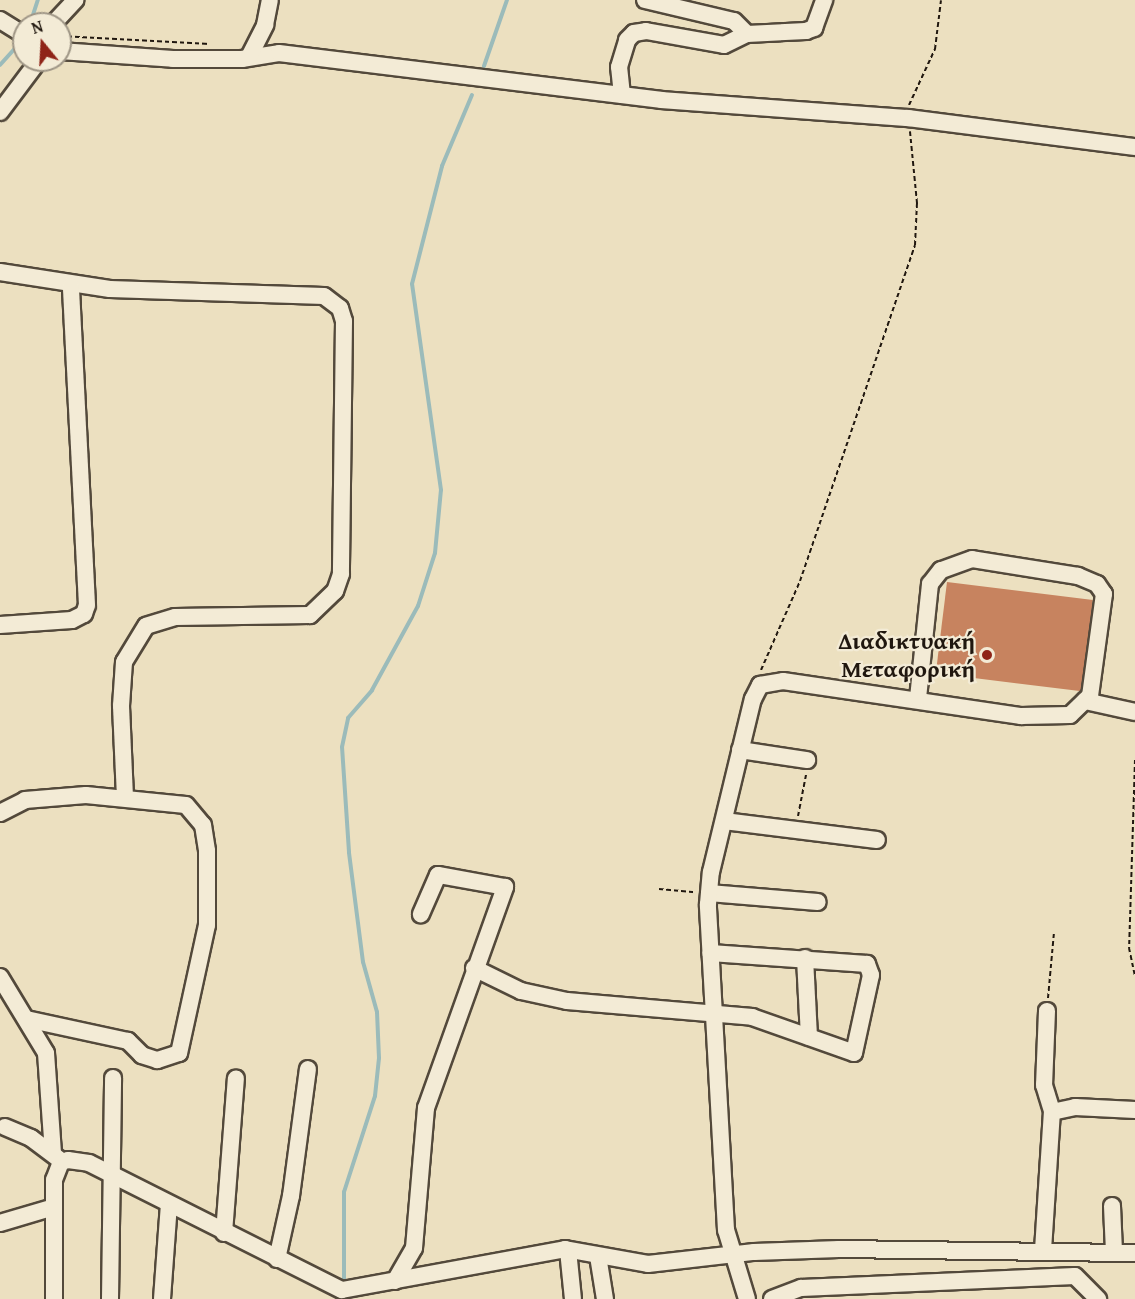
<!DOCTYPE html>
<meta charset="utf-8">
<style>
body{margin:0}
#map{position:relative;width:1135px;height:1299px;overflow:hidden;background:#ece0c0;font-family:"Gentium Book Plus",serif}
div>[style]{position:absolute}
.stream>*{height:4px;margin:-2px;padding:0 2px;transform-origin:2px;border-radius:2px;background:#9bbbba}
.building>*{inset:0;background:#c7835f;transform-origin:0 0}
.path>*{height:2px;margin-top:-1px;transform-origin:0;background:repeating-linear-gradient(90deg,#20170f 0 4.5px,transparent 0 7.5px)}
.roads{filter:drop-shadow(2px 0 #53493b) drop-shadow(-2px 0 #53493b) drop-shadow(0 2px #53493b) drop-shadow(0 -2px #53493b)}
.minor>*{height:16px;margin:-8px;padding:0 8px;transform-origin:8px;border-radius:8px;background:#f3ebd6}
.dots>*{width:16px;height:16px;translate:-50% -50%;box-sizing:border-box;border:3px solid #f3ebd6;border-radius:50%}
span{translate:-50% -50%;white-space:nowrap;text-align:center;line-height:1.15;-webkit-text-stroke:4.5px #f3ebd6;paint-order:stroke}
.poi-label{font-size:24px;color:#20170f;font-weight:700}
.right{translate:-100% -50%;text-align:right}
.north{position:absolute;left:12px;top:12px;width:60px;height:60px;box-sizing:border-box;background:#f3ebd6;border:2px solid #9f9686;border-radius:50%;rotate:342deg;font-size:16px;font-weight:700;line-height:24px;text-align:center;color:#20170f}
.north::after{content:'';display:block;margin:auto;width:21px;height:27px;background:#8f2418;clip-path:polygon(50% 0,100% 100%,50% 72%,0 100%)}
</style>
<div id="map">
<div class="stream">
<i style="left:30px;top:24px;width:25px;rotate:-72deg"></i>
<i style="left:0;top:65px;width:36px;rotate:-48deg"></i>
<i style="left:484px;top:66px;width:70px;rotate:-70.8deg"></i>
<i style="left:344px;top:1280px;width:88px;rotate:-90deg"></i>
<i style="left:344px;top:1192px;width:101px;rotate:-72.1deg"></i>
<i style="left:375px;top:1096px;width:38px;rotate:-84deg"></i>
<i style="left:379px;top:1058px;width:46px;rotate:-92.5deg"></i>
<i style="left:377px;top:1012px;width:52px;rotate:-105.6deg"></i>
<i style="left:363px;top:962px;width:111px;rotate:-97.3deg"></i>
<i style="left:349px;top:852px;width:105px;rotate:-93.8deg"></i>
<i style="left:342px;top:747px;width:30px;rotate:-78deg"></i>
<i style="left:348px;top:718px;width:37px;rotate:-49deg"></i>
<i style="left:372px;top:690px;width:96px;rotate:-61.3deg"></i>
<i style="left:418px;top:606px;width:56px;rotate:-72.2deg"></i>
<i style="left:435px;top:553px;width:63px;rotate:-84.6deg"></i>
<i style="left:441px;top:490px;width:208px;rotate:-98deg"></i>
<i style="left:412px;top:284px;width:122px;rotate:-75.7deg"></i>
<i style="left:442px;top:166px;width:77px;rotate:-67.1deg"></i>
</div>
<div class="building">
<i style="left:947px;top:582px;width:147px;height:92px;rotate:7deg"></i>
</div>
<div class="path">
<i style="left:60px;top:36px;width:150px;rotate:3.1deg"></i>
<i style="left:909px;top:105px;width:62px;rotate:-65.1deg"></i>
<i style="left:935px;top:49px;width:49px;rotate:-83deg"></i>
<i style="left:761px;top:670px;width:97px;rotate:-66.3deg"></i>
<i style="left:800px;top:581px;width:355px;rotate:-71.1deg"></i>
<i style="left:915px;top:245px;width:42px;rotate:-87.3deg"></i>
<i style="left:917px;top:203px;width:72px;rotate:-95.6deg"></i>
<i style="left:1135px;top:760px;width:188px;rotate:91.8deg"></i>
<i style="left:1129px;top:948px;width:30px;rotate:78deg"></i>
<i style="left:798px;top:816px;width:42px;rotate:-79deg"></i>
<i style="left:659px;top:889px;width:36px;rotate:5deg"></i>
<i style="left:1048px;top:998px;width:66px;rotate:-84.8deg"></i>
</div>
<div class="roads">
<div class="minor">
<i style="left:645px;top:0;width:91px;rotate:13.3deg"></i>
<i style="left:734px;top:21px;width:18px;rotate:45deg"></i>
<i style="left:0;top:20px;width:28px;rotate:32deg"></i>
<i style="left:53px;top:24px;width:33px;rotate:-47deg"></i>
<i style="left:60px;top:51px;width:113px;rotate:4deg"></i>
<i style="left:173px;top:59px;width:69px"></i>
<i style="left:242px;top:59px;width:37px;rotate:-9deg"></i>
<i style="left:279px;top:53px;width:386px;rotate:7deg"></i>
<i style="left:662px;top:100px;width:247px;rotate:4.2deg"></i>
<i style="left:908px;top:118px;width:229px;rotate:7.3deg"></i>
<i style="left:249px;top:57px;width:36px;rotate:-63deg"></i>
<i style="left:265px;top:25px;width:25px;rotate:-79deg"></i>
<i style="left:622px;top:95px;width:28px;rotate:-96deg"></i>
<i style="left:619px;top:67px;width:28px;rotate:-73deg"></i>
<i style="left:627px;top:40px;width:10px;rotate:-45deg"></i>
<i style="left:634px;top:33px;width:12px;rotate:-9deg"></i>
<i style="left:646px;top:31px;width:79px;rotate:10.2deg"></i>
<i style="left:724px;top:45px;width:25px;rotate:-26deg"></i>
<i style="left:747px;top:34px;width:59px;rotate:-2.9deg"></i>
<i style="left:806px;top:31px;width:9px;rotate:-21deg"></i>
<i style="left:814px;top:28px;width:30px;rotate:-70deg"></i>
<i style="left:0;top:112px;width:65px;rotate:-53.1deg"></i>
<i style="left:0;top:272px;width:111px;rotate:8.8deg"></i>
<i style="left:110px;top:289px;width:214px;rotate:1.9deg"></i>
<i style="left:324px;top:296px;width:20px;rotate:37deg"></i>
<i style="left:340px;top:308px;width:14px;rotate:73deg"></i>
<i style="left:344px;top:321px;width:253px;rotate:90.7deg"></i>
<i style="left:341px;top:574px;width:18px;rotate:109deg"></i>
<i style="left:335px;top:591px;width:35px;rotate:136deg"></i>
<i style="left:310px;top:615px;width:135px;rotate:179.2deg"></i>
<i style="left:175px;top:617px;width:30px;rotate:163deg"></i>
<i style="left:146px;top:626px;width:42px;rotate:121.4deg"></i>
<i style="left:124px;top:662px;width:44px;rotate:93.9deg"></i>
<i style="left:121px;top:706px;width:90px;rotate:87.5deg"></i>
<i style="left:0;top:625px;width:72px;rotate:-4deg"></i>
<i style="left:72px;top:620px;width:13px;rotate:-27deg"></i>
<i style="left:84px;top:614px;width:9px;rotate:-72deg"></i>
<i style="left:87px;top:605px;width:319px;rotate:-92.9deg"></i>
<i style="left:1085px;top:701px;width:51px;rotate:12.4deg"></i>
<i style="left:740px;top:750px;width:68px;rotate:8.5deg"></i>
<i style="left:0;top:813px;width:28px;rotate:-27deg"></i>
<i style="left:25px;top:800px;width:61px;rotate:-4.7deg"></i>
<i style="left:86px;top:795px;width:100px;rotate:5.7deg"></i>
<i style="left:186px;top:805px;width:26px;rotate:50deg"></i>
<i style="left:203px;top:825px;width:26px;rotate:81deg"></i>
<i style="left:207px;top:851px;width:74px;rotate:90deg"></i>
<i style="left:207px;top:925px;width:131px;rotate:102.3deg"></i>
<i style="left:179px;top:1053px;width:23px;rotate:162deg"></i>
<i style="left:157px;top:1060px;width:16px;rotate:-162deg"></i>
<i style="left:142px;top:1055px;width:20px;rotate:-135deg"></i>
<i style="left:128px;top:1041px;width:104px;rotate:-167.8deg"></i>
<i style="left:724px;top:821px;width:154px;rotate:7.1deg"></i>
<i style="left:709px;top:893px;width:109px;rotate:4.7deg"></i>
<i style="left:805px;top:958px;width:79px;rotate:87.1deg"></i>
<i style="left:474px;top:968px;width:52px;rotate:26.1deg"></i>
<i style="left:521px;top:991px;width:47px;rotate:12.3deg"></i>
<i style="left:567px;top:1001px;width:186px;rotate:4.9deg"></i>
<i style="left:752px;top:1017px;width:108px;rotate:19.4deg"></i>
<i style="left:854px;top:1053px;width:80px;rotate:-77.7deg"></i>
<i style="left:871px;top:975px;width:12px;rotate:-110deg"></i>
<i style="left:867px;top:964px;width:157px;rotate:-176deg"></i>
<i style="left:0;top:977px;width:89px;rotate:58.8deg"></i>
<i style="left:46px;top:1053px;width:99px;rotate:86deg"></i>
<i style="left:1047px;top:1011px;width:74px;rotate:92.3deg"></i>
<i style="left:1044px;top:1085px;width:28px;rotate:73deg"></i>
<i style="left:5px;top:1127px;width:28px;rotate:23deg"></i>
<i style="left:31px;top:1138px;width:35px;rotate:37deg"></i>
<i style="left:1112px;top:1206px;width:45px;rotate:87.5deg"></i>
<i style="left:0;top:1223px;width:56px;rotate:-16.5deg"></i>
<i style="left:224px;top:1233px;width:155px;rotate:-85.6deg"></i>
<i style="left:568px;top:1250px;width:49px;rotate:84.2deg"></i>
<i style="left:1043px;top:1250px;width:138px;rotate:-86.3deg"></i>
<i style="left:1052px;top:1112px;width:24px;rotate:-12deg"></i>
<i style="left:1075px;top:1107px;width:60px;rotate:2.9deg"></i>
<i style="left:598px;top:1256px;width:44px;rotate:80.8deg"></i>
<i style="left:277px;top:1259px;width:65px;rotate:-77.5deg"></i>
<i style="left:291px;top:1196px;width:128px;rotate:-82.4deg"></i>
<i style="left:395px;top:1281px;width:38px;rotate:-60deg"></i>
<i style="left:414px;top:1248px;width:141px;rotate:-85.1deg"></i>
<i style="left:426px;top:1108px;width:235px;rotate:-70.3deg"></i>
<i style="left:505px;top:887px;width:68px;rotate:-169.8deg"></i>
<i style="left:438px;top:875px;width:43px;rotate:113.6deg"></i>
<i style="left:54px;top:1299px;width:119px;rotate:-90deg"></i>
<i style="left:54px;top:1180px;width:19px;rotate:-69deg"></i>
<i style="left:61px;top:1162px;width:7px;rotate:-16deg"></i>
<i style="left:68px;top:1160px;width:21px;rotate:8deg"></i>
<i style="left:89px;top:1163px;width:283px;rotate:26.7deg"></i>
<i style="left:342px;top:1290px;width:227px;rotate:-10.4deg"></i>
<i style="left:565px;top:1249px;width:84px;rotate:10.2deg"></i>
<i style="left:648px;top:1264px;width:107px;rotate:-6.5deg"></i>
<i style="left:754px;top:1252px;width:85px;rotate:-2deg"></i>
<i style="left:839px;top:1249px;width:296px;rotate:0.8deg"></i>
<i style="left:110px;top:1299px;width:221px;rotate:-89.2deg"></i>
<i style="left:162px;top:1299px;width:95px;rotate:-85.8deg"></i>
<i style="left:747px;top:1299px;width:72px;rotate:-106.9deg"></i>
<i style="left:726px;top:1230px;width:326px;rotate:-93.2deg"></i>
<i style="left:708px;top:904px;width:32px;rotate:-85deg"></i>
<i style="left:711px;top:872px;width:178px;rotate:-76.4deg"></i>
<i style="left:753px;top:699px;width:16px;rotate:-63deg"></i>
<i style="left:760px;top:685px;width:23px;rotate:-10deg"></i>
<i style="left:783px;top:681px;width:241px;rotate:8.4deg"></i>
<i style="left:1021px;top:716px;width:49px;rotate:-1.2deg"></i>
<i style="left:1070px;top:715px;width:28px;rotate:-44deg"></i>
<i style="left:1090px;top:696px;width:103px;rotate:-82.2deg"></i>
<i style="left:1104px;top:594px;width:12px;rotate:-125deg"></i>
<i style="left:1097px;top:584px;width:21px;rotate:-157deg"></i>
<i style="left:1078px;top:576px;width:107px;rotate:-170.9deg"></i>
<i style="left:972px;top:559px;width:33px;rotate:160deg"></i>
<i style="left:941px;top:570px;width:18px;rotate:128deg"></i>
<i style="left:930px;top:584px;width:115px;rotate:96deg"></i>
<i style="left:772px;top:1299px;width:31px;rotate:-21deg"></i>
<i style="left:801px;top:1288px;width:274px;rotate:-2.5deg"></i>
<i style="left:1075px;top:1276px;width:33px;rotate:45deg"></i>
</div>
</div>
<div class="dots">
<i style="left:987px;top:655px;background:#8f2418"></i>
</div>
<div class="poi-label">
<span class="right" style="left:975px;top:655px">Διαδικτυακή<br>Μεταφορική</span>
</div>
<div class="north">N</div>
</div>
